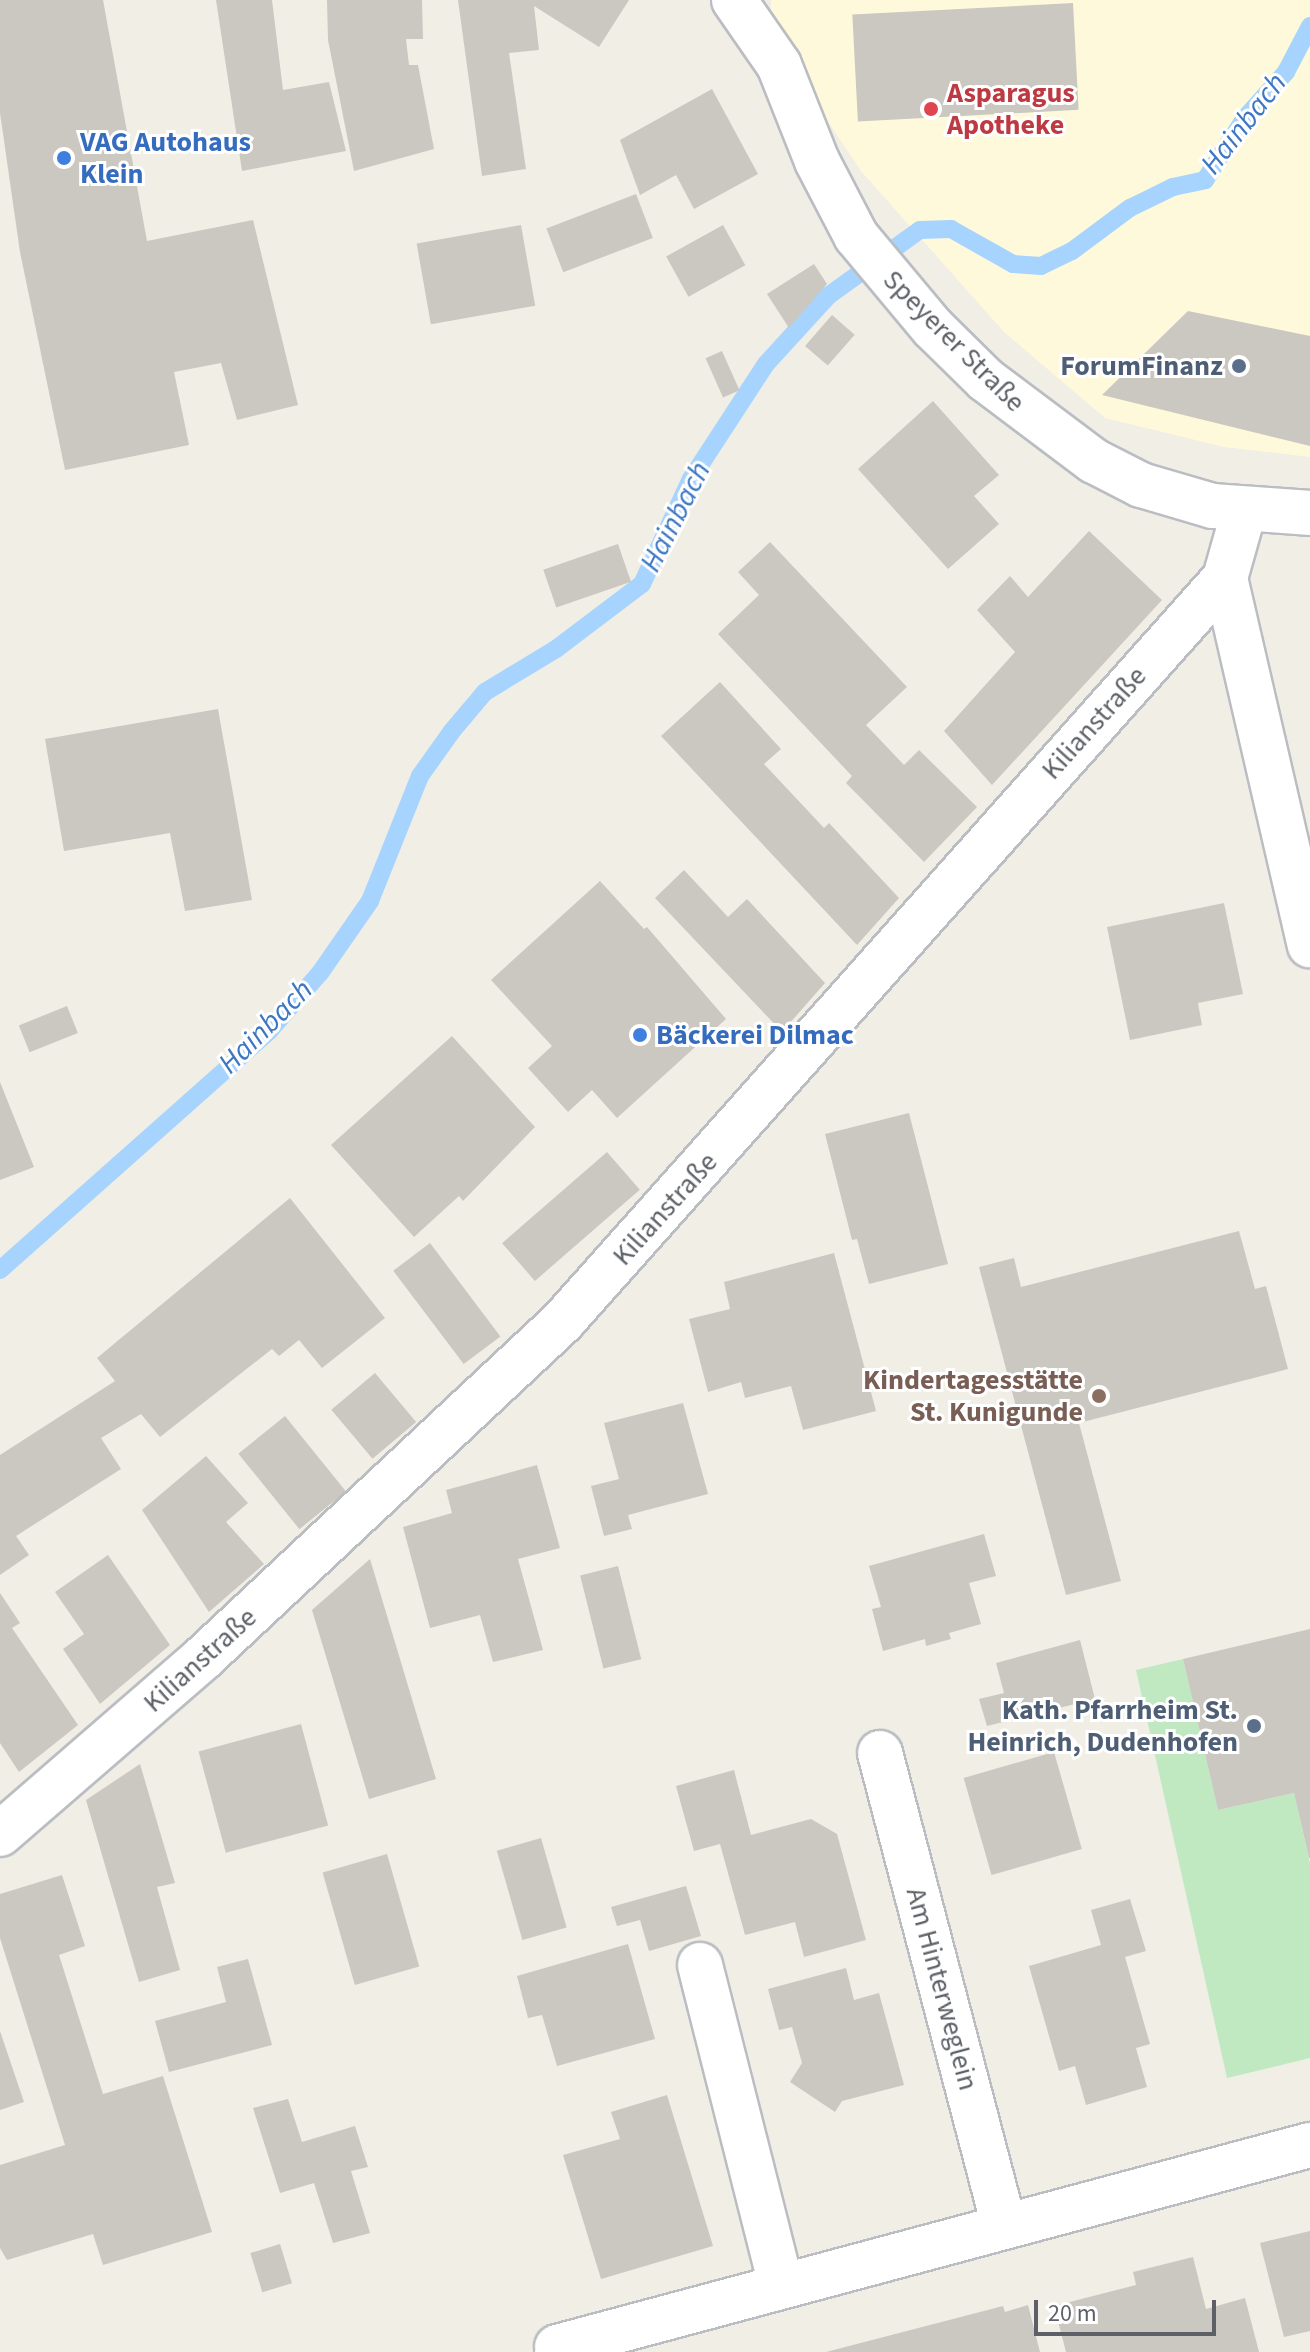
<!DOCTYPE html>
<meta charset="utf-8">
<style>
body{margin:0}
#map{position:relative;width:1310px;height:2352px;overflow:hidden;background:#f0eee5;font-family:"Source Sans 3",sans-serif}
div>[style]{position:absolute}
.commercial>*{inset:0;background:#fff9db}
.green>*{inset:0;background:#c0e9c2}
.stream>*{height:18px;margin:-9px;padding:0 9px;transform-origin:9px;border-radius:9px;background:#a6d4ff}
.building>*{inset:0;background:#cbc8c2;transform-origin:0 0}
.roads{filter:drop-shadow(2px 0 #babdc2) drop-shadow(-2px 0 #babdc2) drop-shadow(0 2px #babdc2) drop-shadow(0 -2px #babdc2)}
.street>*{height:44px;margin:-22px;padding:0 22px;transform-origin:22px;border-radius:22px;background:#fff}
.secondary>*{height:44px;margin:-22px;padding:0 22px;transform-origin:22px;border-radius:22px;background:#fff}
.dots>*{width:22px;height:22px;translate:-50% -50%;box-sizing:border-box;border:4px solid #fff;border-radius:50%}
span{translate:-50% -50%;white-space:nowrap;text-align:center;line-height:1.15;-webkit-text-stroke:6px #fff;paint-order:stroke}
.health-label{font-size:28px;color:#be3a42;font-weight:700}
.left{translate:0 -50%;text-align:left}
.shop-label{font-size:28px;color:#366cbe;font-weight:700}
.street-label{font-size:28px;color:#5d6167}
.service-label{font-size:28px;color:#4e5e75;font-weight:700}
.right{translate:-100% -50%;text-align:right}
.education-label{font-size:28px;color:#785e54;font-weight:700}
.water-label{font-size:30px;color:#3d77c3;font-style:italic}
.scale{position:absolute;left:1034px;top:2300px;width:182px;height:36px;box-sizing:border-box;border:4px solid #5d6167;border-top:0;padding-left:10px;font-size:24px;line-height:28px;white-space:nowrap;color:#5d6167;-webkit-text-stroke:6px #fff;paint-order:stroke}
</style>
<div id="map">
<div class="commercial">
<i style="clip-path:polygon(771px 0,1310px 0,1310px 457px,1224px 447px,1105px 418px,1005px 333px,861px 171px,771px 36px)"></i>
</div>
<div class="green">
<i style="clip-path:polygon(1183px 1659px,1218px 1810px,1294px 1793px,1310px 1863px,1310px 2058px,1227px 2078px,1136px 1670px)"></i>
</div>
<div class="stream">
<i style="left:0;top:1270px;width:360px;rotate:-41.6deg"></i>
<i style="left:269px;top:1031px;width:77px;rotate:-48.7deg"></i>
<i style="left:320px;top:973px;width:88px;rotate:-55.2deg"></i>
<i style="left:370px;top:901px;width:135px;rotate:-68.2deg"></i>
<i style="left:420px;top:776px;width:55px;rotate:-54.6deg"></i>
<i style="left:452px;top:731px;width:51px;rotate:-49.8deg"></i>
<i style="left:485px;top:692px;width:83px;rotate:-31.2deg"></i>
<i style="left:556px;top:649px;width:108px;rotate:-37.1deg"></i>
<i style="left:642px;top:584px;width:116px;rotate:-65deg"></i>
<i style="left:691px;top:479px;width:137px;rotate:-56.9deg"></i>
<i style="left:766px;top:364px;width:92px;rotate:-47.6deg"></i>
<i style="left:828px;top:296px;width:113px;rotate:-35.7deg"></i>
<i style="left:920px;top:230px;width:31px;rotate:-2deg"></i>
<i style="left:951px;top:229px;width:71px;rotate:29.4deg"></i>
<i style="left:1013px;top:264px;width:28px;rotate:4deg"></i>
<i style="left:1041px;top:266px;width:34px;rotate:-26deg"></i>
<i style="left:1072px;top:251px;width:72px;rotate:-36.6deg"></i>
<i style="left:1130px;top:208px;width:48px;rotate:-26deg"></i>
<i style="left:1173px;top:187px;width:33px;rotate:-12deg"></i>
<i style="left:1205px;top:180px;width:74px;rotate:-57.2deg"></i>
<i style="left:1245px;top:118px;width:62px;rotate:-48.3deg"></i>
<i style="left:1286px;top:72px;width:52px;rotate:-62.4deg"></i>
</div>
<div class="building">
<i style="clip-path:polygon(0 0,103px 0,147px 241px,253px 220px,298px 405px,237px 420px,221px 363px,174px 372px,189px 445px,65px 470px,20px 252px,0 113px)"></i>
<i style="clip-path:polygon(216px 0,272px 0,283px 90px,329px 82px,346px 151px,242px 171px)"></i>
<i style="clip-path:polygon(327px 0,422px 0,423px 39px,406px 39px,409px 65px,418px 65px,434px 149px,354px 171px,328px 40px)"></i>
<i style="clip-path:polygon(458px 0,629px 0,599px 47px,534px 6px,539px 50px,509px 53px,526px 169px,482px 176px)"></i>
<i style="left:1073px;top:3px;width:107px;height:221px;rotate:87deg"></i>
<i style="clip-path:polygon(712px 89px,758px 174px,694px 209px,676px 175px,640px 195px,620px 140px)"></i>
<i style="left:636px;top:194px;width:47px;height:96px;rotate:69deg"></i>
<i style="left:521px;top:225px;width:82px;height:106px;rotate:80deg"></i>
<i style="left:723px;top:225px;width:46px;height:65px;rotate:61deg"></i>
<i style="clip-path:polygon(814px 264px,827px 284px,789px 328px,767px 294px)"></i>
<i style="clip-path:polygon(1188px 311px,1310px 336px,1310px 446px,1102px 395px)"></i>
<i style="left:832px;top:315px;width:30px;height:41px;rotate:41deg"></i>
<i style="left:722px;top:351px;width:43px;height:18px;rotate:66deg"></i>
<i style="clip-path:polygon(933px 401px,999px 475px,974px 496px,999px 524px,948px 569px,858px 469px)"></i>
<i style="clip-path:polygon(1089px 531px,1162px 600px,992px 785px,944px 731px,1015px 652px,977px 610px,1010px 576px,1028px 597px)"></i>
<i style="clip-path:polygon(770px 542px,907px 687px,866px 725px,904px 765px,919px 750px,977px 807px,924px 862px,846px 783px,852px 776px,718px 634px,759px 595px,738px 572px)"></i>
<i style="left:618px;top:544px;width:40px;height:79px;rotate:71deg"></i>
<i style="clip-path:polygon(720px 682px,781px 749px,764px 764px,824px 828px,829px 823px,899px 898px,857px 945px,661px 736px)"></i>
<i style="clip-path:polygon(218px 709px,252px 900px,185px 911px,170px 833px,64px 851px,45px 739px)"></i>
<i style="clip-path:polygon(684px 870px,728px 917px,747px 899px,825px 983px,782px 1032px,655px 898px)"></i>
<i style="clip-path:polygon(600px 881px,644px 929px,647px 927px,726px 1019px,617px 1118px,592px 1090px,568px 1112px,528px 1068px,552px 1046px,491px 980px)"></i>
<i style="clip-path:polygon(1224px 903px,1243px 994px,1198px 1003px,1202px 1025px,1130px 1040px,1107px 927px)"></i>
<i style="left:67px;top:1006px;width:29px;height:52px;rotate:68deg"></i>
<i style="clip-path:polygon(452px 1036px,535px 1127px,463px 1201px,459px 1196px,414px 1237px,331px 1145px)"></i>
<i style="clip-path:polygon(0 1082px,34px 1167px,0 1180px)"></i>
<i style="clip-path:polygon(909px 1113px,948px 1264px,869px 1284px,857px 1239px,852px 1240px,825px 1134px)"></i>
<i style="left:607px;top:1152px;width:50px;height:139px;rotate:49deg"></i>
<i style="clip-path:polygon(290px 1198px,385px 1318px,322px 1368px,299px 1340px,279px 1356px,272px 1349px,160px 1437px,141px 1414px,101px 1438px,121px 1469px,16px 1536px,29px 1555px,0 1575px,0 1455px,115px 1381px,97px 1358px)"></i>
<i style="clip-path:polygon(1239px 1231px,1255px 1289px,1266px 1286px,1288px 1369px,1079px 1423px,1121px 1581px,1066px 1595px,979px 1267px,1014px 1258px,1021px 1287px)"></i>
<i style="left:430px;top:1243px;width:117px;height:46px;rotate:53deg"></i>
<i style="clip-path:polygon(834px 1253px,876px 1411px,803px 1430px,791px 1386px,745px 1398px,741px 1382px,708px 1392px,689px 1319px,730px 1309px,724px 1282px)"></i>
<i style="left:375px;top:1373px;width:64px;height:57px;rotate:50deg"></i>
<i style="clip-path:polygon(683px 1403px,708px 1494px,628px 1515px,632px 1529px,604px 1536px,591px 1486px,619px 1479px,604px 1423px)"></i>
<i style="left:285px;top:1416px;width:97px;height:60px;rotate:51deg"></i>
<i style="clip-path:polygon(206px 1456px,248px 1503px,226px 1522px,264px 1564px,209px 1612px,142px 1510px)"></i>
<i style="clip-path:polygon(537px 1465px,560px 1548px,518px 1559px,543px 1650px,493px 1662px,480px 1615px,430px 1628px,403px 1527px,452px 1513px,446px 1490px)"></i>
<i style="clip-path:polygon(984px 1534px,996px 1576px,969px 1583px,981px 1624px,949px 1633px,951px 1639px,926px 1646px,925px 1639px,883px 1651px,872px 1609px,881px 1607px,869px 1566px)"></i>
<i style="clip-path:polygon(108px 1555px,170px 1645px,100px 1704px,63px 1649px,84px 1634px,55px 1592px)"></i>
<i style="clip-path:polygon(370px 1559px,436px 1779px,369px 1799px,312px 1610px)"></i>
<i style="left:618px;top:1566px;width:96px;height:39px;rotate:76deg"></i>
<i style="clip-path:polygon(0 1593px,20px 1623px,12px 1628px,78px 1725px,19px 1772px,0 1743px)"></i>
<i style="clip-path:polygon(1310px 1629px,1310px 1858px,1309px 1858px,1294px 1793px,1218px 1810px,1183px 1659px)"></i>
<i style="clip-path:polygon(1080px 1640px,1095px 1699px,987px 1726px,979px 1699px,1004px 1693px,996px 1663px)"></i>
<i style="left:301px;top:1724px;width:105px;height:106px;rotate:75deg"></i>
<i style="left:1054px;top:1752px;width:101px;height:94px;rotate:74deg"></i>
<i style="clip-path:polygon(140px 1764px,175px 1883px,157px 1887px,180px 1970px,139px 1982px,86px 1800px)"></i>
<i style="clip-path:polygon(734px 1770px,751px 1835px,811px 1819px,837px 1834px,866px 1940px,804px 1957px,795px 1922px,745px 1935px,720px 1844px,694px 1851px,676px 1786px)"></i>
<i style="left:541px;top:1838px;width:93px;height:46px;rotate:74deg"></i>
<i style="left:387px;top:1854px;width:117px;height:67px;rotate:74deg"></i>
<i style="clip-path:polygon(62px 1875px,85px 1946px,59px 1955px,103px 2094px,163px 2076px,212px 2232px,103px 2265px,93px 2234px,7px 2260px,0 2248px,0 2165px,65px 2145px,0 1938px,0 1894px)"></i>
<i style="clip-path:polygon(686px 1886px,701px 1936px,649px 1951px,640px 1920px,617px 1926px,611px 1907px)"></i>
<i style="clip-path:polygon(1130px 1899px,1146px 1951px,1125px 1957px,1150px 2044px,1136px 2048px,1147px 2087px,1086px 2105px,1075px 2066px,1059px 2071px,1029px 1966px,1101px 1945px,1091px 1910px)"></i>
<i style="clip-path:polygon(628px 1944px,655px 2039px,557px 2066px,542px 2015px,528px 2018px,517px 1976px)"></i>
<i style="clip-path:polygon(248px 1959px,272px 2045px,169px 2072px,155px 2021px,226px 2002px,217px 1967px)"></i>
<i style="clip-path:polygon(846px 1968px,854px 2000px,879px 1993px,904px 2085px,842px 2101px,835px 2112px,790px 2082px,802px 2063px,792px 2027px,779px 2030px,768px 1989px)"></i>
<i style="clip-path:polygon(0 2031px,24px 2102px,0 2110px)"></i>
<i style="clip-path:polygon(667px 2095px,713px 2246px,601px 2279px,563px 2155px,620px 2139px,611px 2112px)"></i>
<i style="clip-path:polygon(288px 2099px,302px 2142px,355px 2126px,368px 2167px,351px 2171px,370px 2233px,333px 2243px,314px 2183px,280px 2193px,253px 2108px)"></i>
<i style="clip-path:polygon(1310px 2231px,1310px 2331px,1284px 2337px,1260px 2243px)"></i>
<i style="left:280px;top:2244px;width:41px;height:31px;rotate:73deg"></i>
<i style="clip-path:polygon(1193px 2257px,1206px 2309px,1245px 2298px,1259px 2352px,1066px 2352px,1054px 2306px,1136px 2285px,1133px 2272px)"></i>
<i style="clip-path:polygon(1028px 2305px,1040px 2352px,826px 2352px,1003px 2306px,1005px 2312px)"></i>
</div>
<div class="roads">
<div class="street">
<i style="left:1225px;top:578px;width:377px;rotate:77deg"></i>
<i style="left:880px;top:1753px;width:487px;rotate:75.3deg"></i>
<i style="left:0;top:1834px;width:269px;rotate:-40.9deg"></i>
<i style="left:203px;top:1658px;width:493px;rotate:-43.1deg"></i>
<i style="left:563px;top:1321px;width:995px;rotate:-48.3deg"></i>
<i style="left:1225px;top:578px;width:70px;rotate:-74.2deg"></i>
<i style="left:700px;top:1965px;width:330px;rotate:75.8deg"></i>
<i style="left:557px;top:2347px;width:780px;rotate:-15.02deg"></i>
</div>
<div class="secondary">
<i style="left:734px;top:0;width:79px;rotate:55.3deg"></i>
<i style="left:779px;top:65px;width:103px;rotate:68.4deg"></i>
<i style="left:817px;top:161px;width:85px;rotate:62.5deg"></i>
<i style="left:856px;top:236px;width:120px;rotate:50.1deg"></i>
<i style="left:933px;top:328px;width:74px;rotate:44.5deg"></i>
<i style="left:986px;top:380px;width:135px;rotate:36.9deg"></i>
<i style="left:1094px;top:461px;width:53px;rotate:27.1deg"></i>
<i style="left:1141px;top:485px;width:75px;rotate:16.3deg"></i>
<i style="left:1213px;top:506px;width:97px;rotate:4.1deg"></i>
</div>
</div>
<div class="dots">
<i style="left:931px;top:109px;background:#e0444e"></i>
<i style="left:64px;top:158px;background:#3f7fe0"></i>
<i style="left:1239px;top:366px;background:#5c6f8a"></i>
<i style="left:640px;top:1035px;background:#3f7fe0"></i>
<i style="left:1099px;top:1396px;background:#8d6e63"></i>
<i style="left:1254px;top:1726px;background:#5c6f8a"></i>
</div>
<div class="health-label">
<span class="left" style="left:947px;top:109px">Asparagus<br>Apotheke</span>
</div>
<div class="shop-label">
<span class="left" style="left:80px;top:158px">VAG Autohaus<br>Klein</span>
<span class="left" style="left:656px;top:1035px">Bäckerei Dilmac</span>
</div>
<div class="street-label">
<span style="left:954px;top:341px;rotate:45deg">Speyerer Straße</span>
<span style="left:1094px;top:723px;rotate:-48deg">Kilianstraße</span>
<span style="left:665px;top:1209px;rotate:-48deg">Kilianstraße</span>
<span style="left:200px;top:1660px;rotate:-42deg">Kilianstraße</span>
<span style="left:942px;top:1989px;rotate:75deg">Am Hinterweglein</span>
</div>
<div class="service-label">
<span class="right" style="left:1223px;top:366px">ForumFinanz</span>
<span class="right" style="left:1238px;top:1726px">Kath. Pfarrheim St.<br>Heinrich, Dudenhofen</span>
</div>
<div class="education-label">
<span class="right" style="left:1083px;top:1396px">Kindertagesstätte<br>St. Kunigunde</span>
</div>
<div class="water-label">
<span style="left:1244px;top:124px;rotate:-52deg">Hainbach</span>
<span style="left:676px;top:517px;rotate:-63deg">Hainbach</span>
<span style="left:266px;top:1027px;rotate:-45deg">Hainbach</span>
</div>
<div class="scale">20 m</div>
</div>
